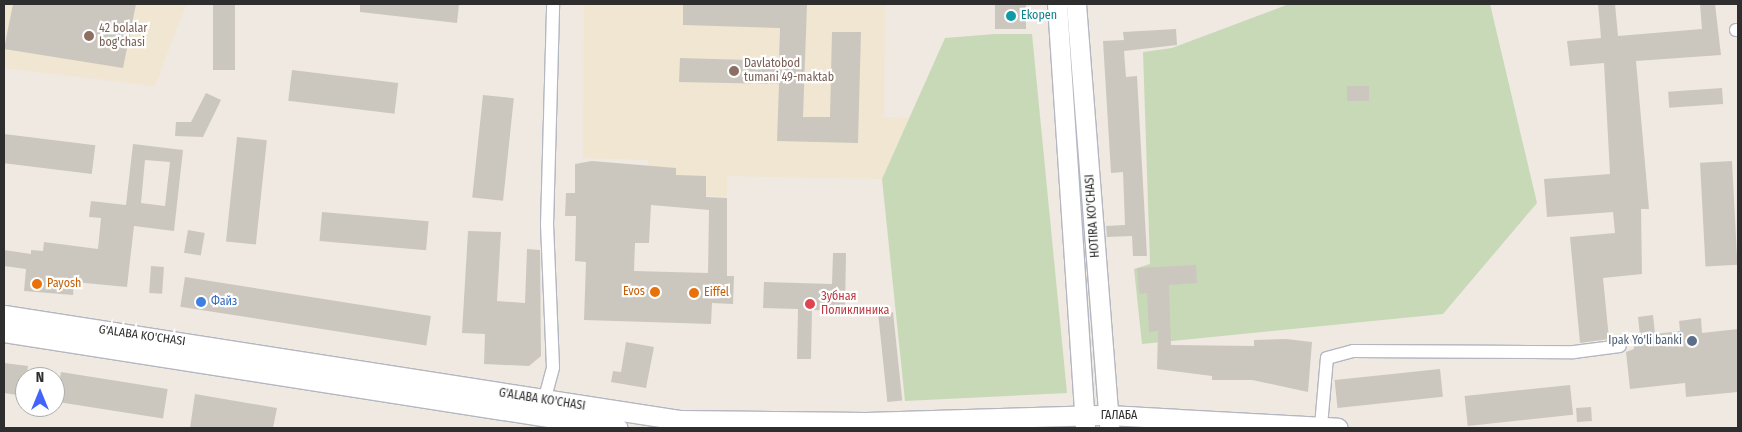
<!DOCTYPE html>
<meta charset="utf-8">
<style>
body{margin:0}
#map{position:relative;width:1742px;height:432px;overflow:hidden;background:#efe9e1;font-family:"Fira Sans Condensed",sans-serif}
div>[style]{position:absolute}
.education>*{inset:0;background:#f0e6d1}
.cemetery>*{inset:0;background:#c8d9b8}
.building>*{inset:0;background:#cbc7bf;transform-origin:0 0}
.roads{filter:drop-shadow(1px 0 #b4b7c1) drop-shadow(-1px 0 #b4b7c1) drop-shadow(0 1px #b4b7c1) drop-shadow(0 -1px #b4b7c1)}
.street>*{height:12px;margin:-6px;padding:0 6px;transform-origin:6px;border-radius:6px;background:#fff}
.secondary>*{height:19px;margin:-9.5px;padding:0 9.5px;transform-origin:9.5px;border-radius:9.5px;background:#fff}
.dots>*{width:14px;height:14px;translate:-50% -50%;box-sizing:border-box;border:2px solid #fff;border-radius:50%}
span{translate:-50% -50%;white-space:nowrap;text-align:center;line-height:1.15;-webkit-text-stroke:4.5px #fff;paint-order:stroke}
.culture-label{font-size:12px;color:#0d838f}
.left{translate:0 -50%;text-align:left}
.education-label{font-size:12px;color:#785e54}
.street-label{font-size:12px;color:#2e2e2e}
.food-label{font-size:12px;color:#c56008}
.right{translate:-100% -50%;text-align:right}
.health-label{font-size:12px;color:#be3a42}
.shop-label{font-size:12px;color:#366cbe}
.service-label{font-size:12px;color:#4e5e75}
.frame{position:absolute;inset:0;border:5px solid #2e2e2e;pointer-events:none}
.north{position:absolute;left:15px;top:367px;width:50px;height:50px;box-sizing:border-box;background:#fff;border:1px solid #ababab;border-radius:50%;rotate:0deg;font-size:14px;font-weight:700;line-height:20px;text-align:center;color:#2e2e2e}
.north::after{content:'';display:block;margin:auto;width:18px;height:22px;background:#4264fb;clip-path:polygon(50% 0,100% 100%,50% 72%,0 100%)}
</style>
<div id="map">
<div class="education">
<i style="clip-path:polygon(4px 4px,186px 4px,155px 86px,4px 68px)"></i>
<i style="clip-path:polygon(584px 4px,885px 4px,884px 117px,909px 118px,882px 179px,727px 176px,727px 197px,648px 191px,648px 160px,583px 158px)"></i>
</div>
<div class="cemetery">
<i style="clip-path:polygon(1289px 4px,1490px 4px,1537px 203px,1443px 314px,1142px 344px,1134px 269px,1150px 264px,1143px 52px,1172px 48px)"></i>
<i style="clip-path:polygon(995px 34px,1032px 34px,1067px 393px,905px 401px,882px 179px,945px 38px)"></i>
</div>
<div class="building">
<i style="clip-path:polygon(13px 4px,136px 4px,123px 68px,4px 49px)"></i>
<i style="left:213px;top:4px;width:22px;height:66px"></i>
<i style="clip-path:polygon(360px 4px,459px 4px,457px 23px,360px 12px)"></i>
<i style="clip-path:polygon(683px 4px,807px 4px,803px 117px,830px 117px,832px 32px,861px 32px,858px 143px,777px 141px,779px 84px,679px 82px,680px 58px,779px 61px,780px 28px,683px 25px)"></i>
<i style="left:995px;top:4px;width:31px;height:25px"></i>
<i style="clip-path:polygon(1598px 4px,1615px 4px,1618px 36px,1702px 29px,1700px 4px,1715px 4px,1721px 55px,1636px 61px,1649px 209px,1641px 209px,1642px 274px,1603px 278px,1609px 339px,1580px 343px,1570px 237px,1615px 233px,1613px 212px,1547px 217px,1544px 179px,1610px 174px,1604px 63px,1570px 66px,1567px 41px,1601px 38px)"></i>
<i style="clip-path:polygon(1176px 29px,1177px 45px,1124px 51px,1126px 77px,1137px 76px,1147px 256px,1133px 256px,1132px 236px,1107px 237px,1106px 226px,1125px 225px,1123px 172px,1111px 173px,1103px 41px,1124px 40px,1123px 32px)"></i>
<i style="left:292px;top:70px;width:107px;height:31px;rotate:7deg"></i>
<i style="left:1347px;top:86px;width:22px;height:15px"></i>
<i style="left:1722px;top:88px;width:16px;height:54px;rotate:86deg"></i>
<i style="clip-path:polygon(206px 93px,221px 100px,203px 137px,175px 136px,176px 122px,191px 122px)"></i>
<i style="left:483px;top:95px;width:31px;height:103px;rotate:6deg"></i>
<i style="left:4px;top:134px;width:92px;height:29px;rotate:7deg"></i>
<i style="left:237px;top:137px;width:30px;height:105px;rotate:6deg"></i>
<i style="clip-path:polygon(evenodd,133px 144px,183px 150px,174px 231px,134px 226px,127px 287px,74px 282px,73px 295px,24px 291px,26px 269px,4px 266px,4px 250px,31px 254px,31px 250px,43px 251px,44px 242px,98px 249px,101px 218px,89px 217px,91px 201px,126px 205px,133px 144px,145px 160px,170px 162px,165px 206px,141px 203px,145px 160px)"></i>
<i style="clip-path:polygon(evenodd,592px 161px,676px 168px,676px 175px,706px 176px,706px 197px,727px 198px,727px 276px,734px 276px,733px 304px,712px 303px,711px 324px,584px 320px,586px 262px,575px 261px,576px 216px,565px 216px,566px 193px,575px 193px,575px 164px,592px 161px,651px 205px,709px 210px,708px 273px,634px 271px,635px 243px,649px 243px,651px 205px)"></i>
<i style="left:1732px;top:161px;width:104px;height:32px;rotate:87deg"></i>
<i style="left:322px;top:212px;width:107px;height:29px;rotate:5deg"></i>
<i style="left:188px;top:230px;width:17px;height:23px;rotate:10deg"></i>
<i style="clip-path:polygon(468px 231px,501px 232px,497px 301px,525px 303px,527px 249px,540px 250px,541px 356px,529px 366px,484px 364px,485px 334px,462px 333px)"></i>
<i style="clip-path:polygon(833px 253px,846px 253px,845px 311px,812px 310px,811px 359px,797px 359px,798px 309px,763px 308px,764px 282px,832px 284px)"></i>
<i style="clip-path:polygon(1196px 265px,1197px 283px,1169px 285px,1171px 345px,1254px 346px,1254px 340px,1286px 339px,1312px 342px,1308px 392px,1252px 380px,1212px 380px,1212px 376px,1157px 369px,1158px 331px,1149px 332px,1147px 293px,1139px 294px,1137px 268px)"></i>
<i style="left:151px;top:266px;width:13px;height:27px;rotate:4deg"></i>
<i style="left:185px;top:277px;width:249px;height:30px;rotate:9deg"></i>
<i style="left:893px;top:312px;width:89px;height:15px;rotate:84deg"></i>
<i style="clip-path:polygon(1653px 315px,1655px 334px,1680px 331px,1679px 321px,1701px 318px,1702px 333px,1738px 329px,1738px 392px,1686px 397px,1685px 383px,1630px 389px,1626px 352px,1634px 349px,1633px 337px,1640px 336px,1638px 317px)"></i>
<i style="clip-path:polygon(626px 342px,654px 347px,646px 388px,611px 382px,613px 371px,621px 372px)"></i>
<i style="clip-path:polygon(4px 363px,28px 366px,24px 396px,4px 393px)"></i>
<i style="left:1440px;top:369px;width:28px;height:106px;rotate:84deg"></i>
<i style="left:61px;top:372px;width:108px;height:30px;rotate:9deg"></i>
<i style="left:1570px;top:385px;width:30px;height:106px;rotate:84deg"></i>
<i style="clip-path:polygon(195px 394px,277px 408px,273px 428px,190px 428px)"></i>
<i style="left:1591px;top:407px;width:14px;height:15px;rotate:86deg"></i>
</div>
<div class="roads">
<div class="street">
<i style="left:1736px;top:30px;width:2px"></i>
<i style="left:543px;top:405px;width:39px;rotate:-75deg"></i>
<i style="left:553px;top:367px;width:142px;rotate:-92.4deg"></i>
<i style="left:547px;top:225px;width:221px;rotate:-88.4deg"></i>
<i style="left:1321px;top:426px;width:68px;rotate:-85deg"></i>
<i style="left:1327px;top:358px;width:27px;rotate:-15deg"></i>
<i style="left:1353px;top:351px;width:221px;rotate:0.3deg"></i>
<i style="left:1574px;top:352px;width:46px;rotate:-7.4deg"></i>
</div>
<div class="secondary">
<i style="left:1057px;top:4px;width:425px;rotate:86.2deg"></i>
<i style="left:1076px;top:4px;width:425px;rotate:85.5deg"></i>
<i style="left:4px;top:315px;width:683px;rotate:8.84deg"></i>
<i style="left:679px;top:420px;width:187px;rotate:0.6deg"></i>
<i style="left:866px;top:422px;width:242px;rotate:-1.7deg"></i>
<i style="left:1108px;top:415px;width:230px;rotate:3.2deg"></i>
<i style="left:4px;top:332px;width:621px;rotate:8.89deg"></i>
</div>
</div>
<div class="dots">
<i style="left:1011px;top:16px;background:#0f9aa8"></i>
<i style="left:89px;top:36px;background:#8d6e63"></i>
<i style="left:734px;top:71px;background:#8d6e63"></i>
<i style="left:37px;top:284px;background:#e8710a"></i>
<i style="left:655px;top:292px;background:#e8710a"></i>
<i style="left:694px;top:293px;background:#e8710a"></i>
<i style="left:201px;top:302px;background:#3f7fe0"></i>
<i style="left:810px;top:304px;background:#e0444e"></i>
<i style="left:1692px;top:341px;background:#5c6f8a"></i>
</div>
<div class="culture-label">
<span class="left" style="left:1021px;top:16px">Ekopen</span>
</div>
<div class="education-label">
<span class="left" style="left:99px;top:36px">42 bolalar<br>bog'chasi</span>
<span class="left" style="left:744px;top:71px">Davlatobod<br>tumani 49-maktab</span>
</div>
<div class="street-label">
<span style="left:1093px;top:216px;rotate:-94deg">HOTIRA KO'CHASI</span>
<span style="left:142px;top:336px;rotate:8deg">G'ALABA KO'CHASI</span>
<span style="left:542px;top:400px;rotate:9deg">G'ALABA KO'CHASI</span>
<span style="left:1119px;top:416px">ГАЛАБА</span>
</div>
<div class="food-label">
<span class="left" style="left:47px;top:284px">Payosh</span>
<span class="right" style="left:645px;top:292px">Evos</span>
<span class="left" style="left:704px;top:293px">Eiffel</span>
</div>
<div class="health-label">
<span class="left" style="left:821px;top:304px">Зубная<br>Поликлиника</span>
</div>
<div class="shop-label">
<span class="left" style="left:211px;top:302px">Файз</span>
</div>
<div class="service-label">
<span class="right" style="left:1682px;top:341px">Ipak Yo'li banki</span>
</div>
<div class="frame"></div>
<div class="north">N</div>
</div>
